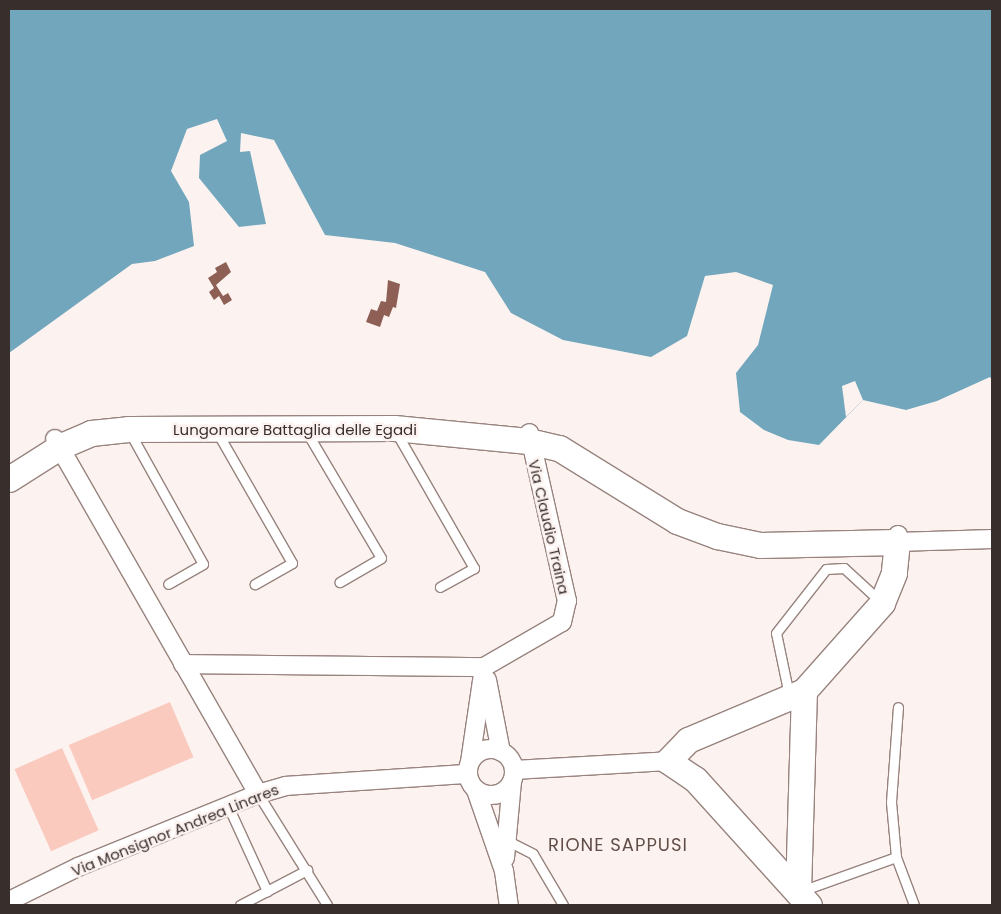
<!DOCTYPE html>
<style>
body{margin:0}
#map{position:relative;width:1001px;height:914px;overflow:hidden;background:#fcf3f0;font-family:Poppins,sans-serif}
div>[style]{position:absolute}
.green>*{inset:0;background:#fbcabf;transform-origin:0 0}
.water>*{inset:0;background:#72a6bc}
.pier>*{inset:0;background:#fcf3f0}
.building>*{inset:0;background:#8e5f54}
.roads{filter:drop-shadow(1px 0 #98837e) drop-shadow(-1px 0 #98837e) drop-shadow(0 1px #98837e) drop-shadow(0 -1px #98837e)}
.lane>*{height:9px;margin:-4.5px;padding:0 4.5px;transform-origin:4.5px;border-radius:4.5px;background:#fff}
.street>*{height:18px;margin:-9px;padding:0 9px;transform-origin:9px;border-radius:9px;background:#fff}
.street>.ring{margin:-9px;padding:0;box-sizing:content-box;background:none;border:18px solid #fff;border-radius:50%}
.secondary>*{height:25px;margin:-12.5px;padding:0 12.5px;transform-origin:12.5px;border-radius:12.5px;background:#fff}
span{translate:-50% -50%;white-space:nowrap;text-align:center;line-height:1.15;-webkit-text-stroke:5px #fcf3f0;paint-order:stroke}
.street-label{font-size:15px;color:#382f2c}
.quarter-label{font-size:18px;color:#614e49;letter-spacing:1px}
.frame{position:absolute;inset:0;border:10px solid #382f2c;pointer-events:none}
</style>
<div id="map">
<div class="green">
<i style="left:170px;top:702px;width:60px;height:110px;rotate:67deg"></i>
<i style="left:62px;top:748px;width:90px;height:52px;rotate:66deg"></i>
</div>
<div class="water">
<i style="clip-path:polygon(9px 9px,992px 9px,992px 380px,990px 377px,937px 401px,906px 410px,863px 400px,819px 445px,788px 440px,764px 430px,740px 412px,736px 373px,758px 345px,773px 285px,736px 272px,705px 276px,687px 336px,651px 357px,563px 340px,511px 313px,485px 272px,395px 243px,325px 235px,274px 140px,241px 133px,240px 152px,250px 151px,266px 224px,239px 227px,199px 178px,200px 155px,227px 141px,217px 119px,187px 129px,171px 171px,189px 202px,194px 246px,155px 261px,132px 264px,9px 353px)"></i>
</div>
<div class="pier">
<i style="clip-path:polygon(855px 381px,863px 400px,846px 417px,842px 386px)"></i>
</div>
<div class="building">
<i style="clip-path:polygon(226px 262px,231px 272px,216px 285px,223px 296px,228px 293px,232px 300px,224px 305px,219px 296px,214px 300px,209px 292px,214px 288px,208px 278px,217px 272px,215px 268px)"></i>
<i style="clip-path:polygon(388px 280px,400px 284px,396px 308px,393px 307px,389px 317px,384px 315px,380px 327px,366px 322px,371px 309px,377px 311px,381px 301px,386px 302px)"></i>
</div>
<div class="roads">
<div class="lane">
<i style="left:129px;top:431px;width:152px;rotate:60.9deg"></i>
<i style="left:203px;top:564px;width:40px;rotate:150.3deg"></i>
<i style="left:306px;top:431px;width:147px;rotate:59.4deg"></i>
<i style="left:381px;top:558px;width:48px;rotate:149.7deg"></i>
<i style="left:217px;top:432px;width:151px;rotate:60.2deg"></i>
<i style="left:292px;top:563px;width:43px;rotate:150.4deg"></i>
<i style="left:396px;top:432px;width:157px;rotate:60.2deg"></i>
<i style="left:474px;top:568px;width:39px;rotate:151deg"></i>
<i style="left:789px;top:695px;width:63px;rotate:-101.8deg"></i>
<i style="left:776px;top:633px;width:81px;rotate:-52deg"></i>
<i style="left:826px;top:569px;width:18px;rotate:-3deg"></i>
<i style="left:844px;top:568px;width:50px;rotate:42.6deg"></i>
<i style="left:258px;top:794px;width:131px;rotate:58.1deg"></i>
<i style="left:228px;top:806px;width:94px;rotate:65.4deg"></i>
<i style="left:506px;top:840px;width:30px;rotate:27deg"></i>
<i style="left:533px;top:854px;width:59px;rotate:59.5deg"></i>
<i style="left:896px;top:857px;width:51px;rotate:69.4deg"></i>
<i style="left:801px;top:891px;width:101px;rotate:-19.7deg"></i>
<i style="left:896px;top:857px;width:55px;rotate:-95.2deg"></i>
<i style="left:891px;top:802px;width:95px;rotate:-85.8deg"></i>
<i style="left:240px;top:905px;width:76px;rotate:-27.6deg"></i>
</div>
<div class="street">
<i style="left:55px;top:439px;width:409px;rotate:60.2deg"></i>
<i style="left:898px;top:535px;width:7px;rotate:98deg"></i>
<i style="left:897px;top:542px;width:95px;rotate:-1.8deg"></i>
<i style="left:183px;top:664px;width:301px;rotate:0.6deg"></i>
<i style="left:484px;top:667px;width:90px;rotate:-30deg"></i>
<i style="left:562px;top:622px;width:22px;rotate:-77deg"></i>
<i style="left:567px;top:601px;width:172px;rotate:-102.7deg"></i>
<i style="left:487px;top:680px;width:73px;rotate:79deg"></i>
<i class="ring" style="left:468px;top:749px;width:28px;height:28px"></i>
<i style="left:470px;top:762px;width:96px;rotate:-81.6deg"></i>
<i style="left:514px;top:770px;width:154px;rotate:-3.3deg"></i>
<i style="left:476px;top:790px;width:86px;rotate:70.9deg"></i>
<i style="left:504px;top:871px;width:34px;rotate:82deg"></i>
<i style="left:505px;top:858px;width:77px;rotate:-84.8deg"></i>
<i style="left:9px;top:901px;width:77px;rotate:-26.2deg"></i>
<i style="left:78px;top:867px;width:194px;rotate:-22.1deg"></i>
<i style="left:258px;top:794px;width:29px;rotate:-16deg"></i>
<i style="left:286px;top:786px;width:182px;rotate:-3.8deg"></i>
</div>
<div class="secondary">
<i style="left:9px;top:479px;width:62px;rotate:-32.4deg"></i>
<i style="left:61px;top:446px;width:33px;rotate:-23deg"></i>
<i style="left:91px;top:433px;width:37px;rotate:-6deg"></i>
<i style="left:128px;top:429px;width:266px;rotate:-0.2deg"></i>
<i style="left:394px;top:428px;width:135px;rotate:5.5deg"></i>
<i style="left:528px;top:441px;width:32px;rotate:13deg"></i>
<i style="left:559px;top:448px;width:139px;rotate:31.7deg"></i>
<i style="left:677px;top:521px;width:43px;rotate:20.6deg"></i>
<i style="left:717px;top:536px;width:44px;rotate:11.8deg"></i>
<i style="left:760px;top:545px;width:137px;rotate:-1.3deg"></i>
<i style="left:897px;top:542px;width:31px;rotate:96deg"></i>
<i style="left:894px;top:573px;width:32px;rotate:112deg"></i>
<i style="left:882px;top:603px;width:118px;rotate:131.6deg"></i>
<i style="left:804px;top:691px;width:126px;rotate:157.1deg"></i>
<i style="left:688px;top:740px;width:29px;rotate:134deg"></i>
<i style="left:668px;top:761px;width:32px;rotate:34deg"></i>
<i style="left:695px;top:779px;width:170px;rotate:47.9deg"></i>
<i style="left:798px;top:892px;width:201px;rotate:-88.3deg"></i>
</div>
</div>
<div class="street-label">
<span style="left:295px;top:430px">Lungomare Battaglia delle Egadi</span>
<span style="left:549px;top:527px;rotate:77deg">Via Claudio Traina</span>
<span style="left:175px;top:830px;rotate:-22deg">Via Monsignor Andrea Linares</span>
</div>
<div class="quarter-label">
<span style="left:618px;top:845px">RIONE SAPPUSI</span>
</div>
<div class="frame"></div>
</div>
